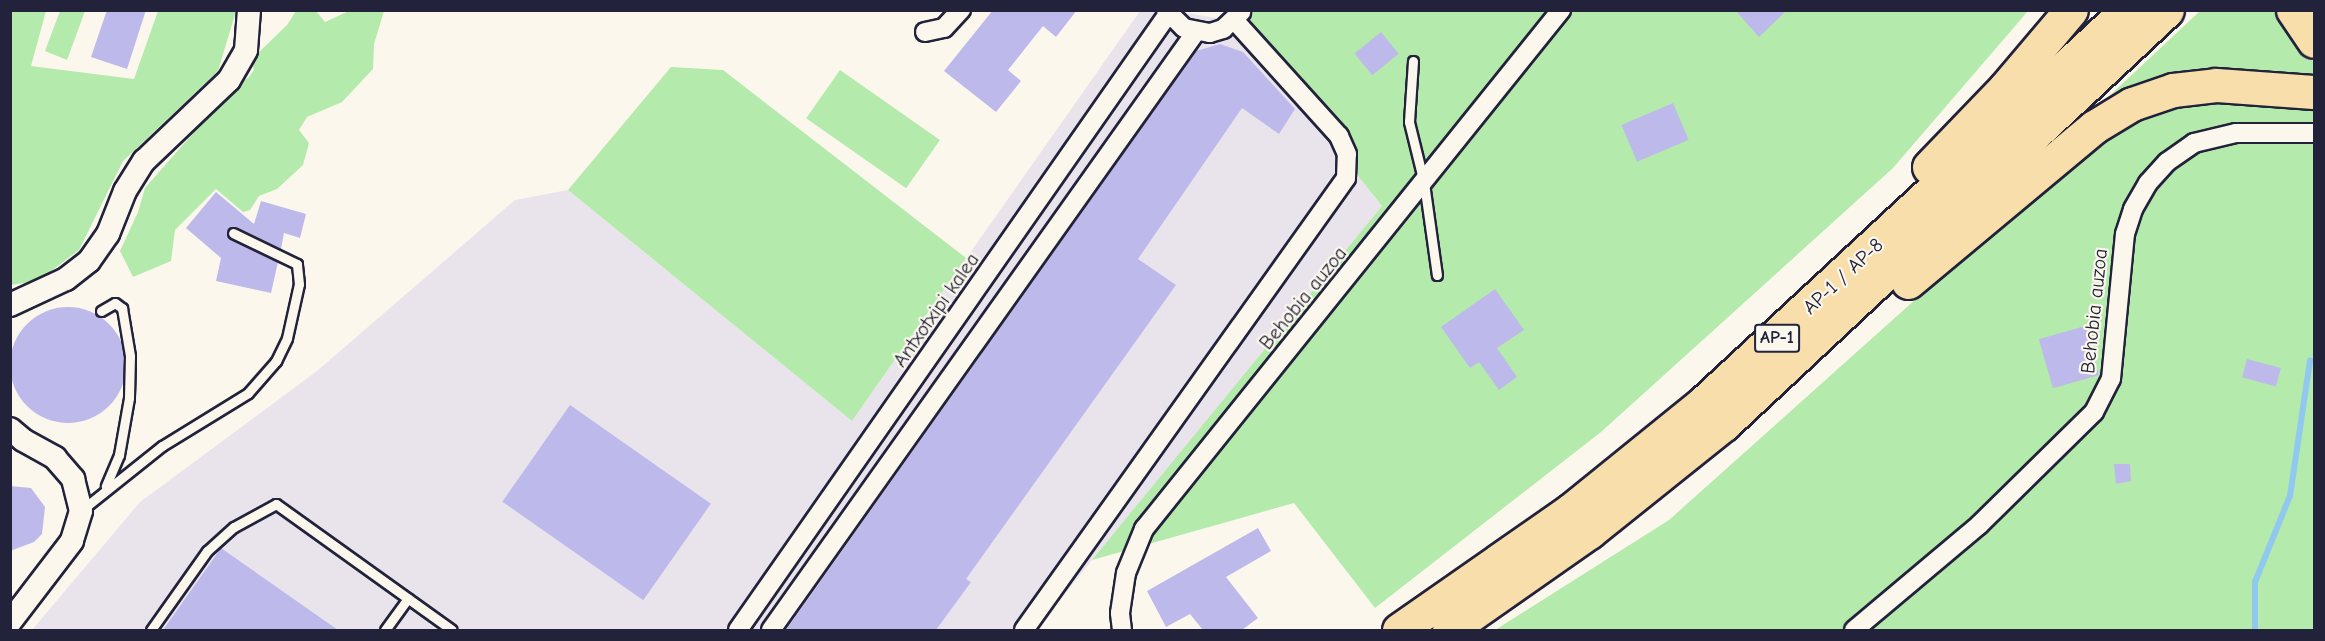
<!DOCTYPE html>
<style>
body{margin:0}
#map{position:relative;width:2325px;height:641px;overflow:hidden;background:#fbf7ec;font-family:"Comic Neue",sans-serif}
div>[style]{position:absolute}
.built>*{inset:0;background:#e9e4ec}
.green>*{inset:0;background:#b4eaac;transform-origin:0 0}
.stream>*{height:6px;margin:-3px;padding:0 3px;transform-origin:3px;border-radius:3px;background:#91c8f0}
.building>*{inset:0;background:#beb9eb;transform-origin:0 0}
.round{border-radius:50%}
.roads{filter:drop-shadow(2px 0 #22223b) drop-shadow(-2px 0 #22223b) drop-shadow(0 2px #22223b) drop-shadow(0 -2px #22223b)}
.service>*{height:9px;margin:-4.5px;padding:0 4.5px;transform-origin:4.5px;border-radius:4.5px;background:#fbf7ec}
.minor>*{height:18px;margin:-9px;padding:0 9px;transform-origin:9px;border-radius:9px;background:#fbf7ec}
.tertiary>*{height:22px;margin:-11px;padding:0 11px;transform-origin:11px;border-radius:11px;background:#fbf7ec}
.motorway>*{height:33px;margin:-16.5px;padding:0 16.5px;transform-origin:16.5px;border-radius:16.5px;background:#f8deab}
span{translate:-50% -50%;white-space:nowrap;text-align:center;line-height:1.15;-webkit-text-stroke:4.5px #fbf7ec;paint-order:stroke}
.shield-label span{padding:2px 4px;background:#fbf7ec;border:2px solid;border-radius:4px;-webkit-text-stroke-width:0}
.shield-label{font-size:18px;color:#22223b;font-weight:700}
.street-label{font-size:20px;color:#22223b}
.frame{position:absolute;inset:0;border:12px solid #22223b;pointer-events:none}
</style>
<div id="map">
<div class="built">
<i style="clip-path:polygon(1140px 11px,1173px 11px,1235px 21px,1382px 206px,1035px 630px,32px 630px,140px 502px,317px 371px,515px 200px,568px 190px,852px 421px)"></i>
</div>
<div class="green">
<i style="clip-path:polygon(10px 11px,46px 11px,31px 66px,134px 79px,158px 11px,236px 11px,218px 71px,123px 161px,79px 250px,38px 281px,11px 285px)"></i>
<i style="clip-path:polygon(60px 11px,85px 11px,67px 60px,45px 51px)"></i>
<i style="clip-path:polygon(296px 11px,316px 11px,325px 22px,349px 11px,384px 11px,374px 44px,373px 69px,342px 102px,307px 117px,299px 130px,309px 143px,303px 165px,277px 189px,259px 196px,250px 210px,243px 212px,216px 189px,175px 230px,171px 261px,133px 277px,120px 251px,138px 212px,145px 188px,232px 89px,249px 77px,254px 70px,251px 60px,287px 25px)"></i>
<i style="clip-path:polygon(1238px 11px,2028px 11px,1893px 168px,1601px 432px,1375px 608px,1294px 503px,1092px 560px,1382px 206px,1235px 21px)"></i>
<i style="clip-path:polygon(2200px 11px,2277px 11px,2286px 31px,2314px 63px,2314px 79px,2180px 75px,2104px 101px)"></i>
<i style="clip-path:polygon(671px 67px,723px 70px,966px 258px,852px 421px,568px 190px)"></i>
<i style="left:840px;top:70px;width:122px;height:59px;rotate:35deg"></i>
<i style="clip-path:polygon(2170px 101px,2314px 108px,2314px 630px,1495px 630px,1669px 520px,2050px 179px)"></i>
</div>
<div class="stream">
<i style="left:2255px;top:630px;width:48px;rotate:-90deg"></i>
<i style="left:2255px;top:582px;width:93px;rotate:-67.9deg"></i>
<i style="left:2290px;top:496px;width:137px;rotate:-81.6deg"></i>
</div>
<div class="building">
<i style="clip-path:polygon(107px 10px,146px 10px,127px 69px,91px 57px)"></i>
<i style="clip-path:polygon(993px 10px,1077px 10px,1056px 37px,1043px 26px,1008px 70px,1021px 81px,996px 112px,944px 71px)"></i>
<i style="clip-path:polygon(1735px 10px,1787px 10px,1759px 37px)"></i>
<i style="left:1381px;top:32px;width:28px;height:34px;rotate:51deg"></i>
<i style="clip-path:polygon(1220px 44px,1243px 52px,1295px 109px,1279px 134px,1242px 108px,1138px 259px,1176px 285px,966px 579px,971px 582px,936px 630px,786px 630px,1196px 51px)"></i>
<i style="left:1673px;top:103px;width:40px;height:56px;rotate:67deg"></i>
<i style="clip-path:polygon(216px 192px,254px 224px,261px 201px,306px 214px,300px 238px,284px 233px,281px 249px,236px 227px,227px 231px,230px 239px,278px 262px,271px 293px,216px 281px,221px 258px,186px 228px)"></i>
<i style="clip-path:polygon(1495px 289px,1524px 330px,1497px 348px,1517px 377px,1499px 390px,1479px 362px,1470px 368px,1441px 327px)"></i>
<i class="round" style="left:10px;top:307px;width:116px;height:116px"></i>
<i style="left:2085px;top:326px;width:51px;height:48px;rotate:74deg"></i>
<i style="left:2247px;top:359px;width:35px;height:19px;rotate:15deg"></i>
<i style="left:570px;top:405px;width:172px;height:118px;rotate:35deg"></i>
<i style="clip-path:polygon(2114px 464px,2130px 464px,2131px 481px,2116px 484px)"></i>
<i style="clip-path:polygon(10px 486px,31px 488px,45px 507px,42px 534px,34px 542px,10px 551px)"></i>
<i style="clip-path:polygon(1258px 528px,1271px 551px,1226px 577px,1258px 618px,1242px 630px,1203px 630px,1190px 614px,1166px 627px,1147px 591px)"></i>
<i style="clip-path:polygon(221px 548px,338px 630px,163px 630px)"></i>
</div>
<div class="roads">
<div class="service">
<i style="left:1413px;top:61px;width:61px;rotate:93.8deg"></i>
<i style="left:1409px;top:122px;width:63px;rotate:76.2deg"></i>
<i style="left:1424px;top:183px;width:93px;rotate:82deg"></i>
<i style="left:101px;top:311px;width:16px;rotate:-30deg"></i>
<i style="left:115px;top:303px;width:9px;rotate:36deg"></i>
<i style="left:122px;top:308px;width:49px;rotate:80.5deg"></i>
<i style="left:130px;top:356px;width:42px;rotate:91.4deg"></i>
<i style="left:129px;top:398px;width:58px;rotate:100deg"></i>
<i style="left:119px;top:455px;width:34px;rotate:113deg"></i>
<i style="left:83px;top:509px;width:101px;rotate:-38.6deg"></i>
<i style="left:162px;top:446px;width:101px;rotate:-31.6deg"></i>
<i style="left:248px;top:393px;width:43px;rotate:-48.8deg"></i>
<i style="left:276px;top:361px;width:25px;rotate:-64deg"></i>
<i style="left:287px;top:338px;width:55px;rotate:-77.5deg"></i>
<i style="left:299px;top:284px;width:20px;rotate:-96deg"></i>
<i style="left:297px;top:264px;width:71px;rotate:-154.2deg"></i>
<i style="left:151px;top:630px;width:97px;rotate:-54.7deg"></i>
<i style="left:207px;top:551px;width:36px;rotate:-42deg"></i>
<i style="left:234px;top:527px;width:48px;rotate:-28.7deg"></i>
<i style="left:276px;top:504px;width:216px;rotate:35.6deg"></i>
<i style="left:385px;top:630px;width:39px;rotate:-54deg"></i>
</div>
<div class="minor">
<i style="left:1166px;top:10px;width:25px;rotate:45deg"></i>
<i style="left:1184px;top:28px;width:26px;rotate:11deg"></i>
<i style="left:1210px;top:33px;width:14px;rotate:-17deg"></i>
<i style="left:1223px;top:29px;width:25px;rotate:-43deg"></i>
<i style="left:925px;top:32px;width:19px;rotate:-12deg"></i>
<i style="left:944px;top:28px;width:25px;rotate:-47deg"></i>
<i style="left:738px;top:630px;width:751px;rotate:-55.08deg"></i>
<i style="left:771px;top:630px;width:732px;rotate:-54.62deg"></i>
<i style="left:1024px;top:630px;width:555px;rotate:-54.53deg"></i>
<i style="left:1346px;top:178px;width:24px;rotate:-88deg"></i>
<i style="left:1347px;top:154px;width:20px;rotate:-114deg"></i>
<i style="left:1339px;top:136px;width:155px;rotate:-132.1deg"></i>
<i style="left:1122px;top:630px;width:17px;rotate:-97deg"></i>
<i style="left:1120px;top:613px;width:40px;rotate:-81.5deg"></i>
<i style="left:1126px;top:573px;width:48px;rotate:-67.8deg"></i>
<i style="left:1144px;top:529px;width:666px;rotate:-51.22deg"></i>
<i style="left:1854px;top:630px;width:163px;rotate:-40deg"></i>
<i style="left:1979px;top:525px;width:161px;rotate:-44.5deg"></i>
<i style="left:2094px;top:412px;width:37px;rotate:-63deg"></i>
<i style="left:2111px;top:379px;width:146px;rotate:-84.5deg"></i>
<i style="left:2125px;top:234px;width:26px;rotate:-72deg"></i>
<i style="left:2133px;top:209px;width:30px;rotate:-60deg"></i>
<i style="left:2148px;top:183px;width:28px;rotate:-48deg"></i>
<i style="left:2167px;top:162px;width:33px;rotate:-35deg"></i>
<i style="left:2194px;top:143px;width:43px;rotate:-13.4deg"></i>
<i style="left:2236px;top:133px;width:78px"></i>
</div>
<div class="tertiary">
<i style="left:10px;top:305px;width:62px;rotate:-24.9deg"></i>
<i style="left:66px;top:279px;width:29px;rotate:-38deg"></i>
<i style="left:89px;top:261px;width:33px;rotate:-55deg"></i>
<i style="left:108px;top:234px;width:46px;rotate:-68.4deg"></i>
<i style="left:125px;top:191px;width:36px;rotate:-58deg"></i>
<i style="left:144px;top:161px;width:117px;rotate:-43.6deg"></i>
<i style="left:229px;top:80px;width:34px;rotate:-60deg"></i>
<i style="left:246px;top:50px;width:40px;rotate:-85.7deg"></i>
<i style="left:10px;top:429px;width:17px;rotate:40deg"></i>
<i style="left:23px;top:440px;width:37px;rotate:29deg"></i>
<i style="left:55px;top:458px;width:28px;rotate:49deg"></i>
<i style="left:73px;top:479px;width:33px;rotate:76deg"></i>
<i style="left:81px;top:511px;width:31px;rotate:107deg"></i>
<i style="left:72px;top:541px;width:102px;rotate:127.4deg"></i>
</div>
<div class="motorway">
<i style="left:2293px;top:10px;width:37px;rotate:56deg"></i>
<i style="left:1929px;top:167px;width:110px;rotate:-46.1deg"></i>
<i style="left:2005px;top:88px;width:102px;rotate:-49.8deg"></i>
<i style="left:1908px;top:282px;width:242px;rotate:-39.8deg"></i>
<i style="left:2094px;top:127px;width:44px;rotate:-31.2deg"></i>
<i style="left:2132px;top:104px;width:43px;rotate:-18.9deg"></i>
<i style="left:2173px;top:90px;width:43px;rotate:-6.6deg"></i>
<i style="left:2216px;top:85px;width:98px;rotate:4.1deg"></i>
<i style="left:1399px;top:630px;width:210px;rotate:-34.9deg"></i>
<i style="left:1571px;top:510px;width:170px;rotate:-39deg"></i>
<i style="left:1703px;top:403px;width:578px;rotate:-42.83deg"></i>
<i style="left:1449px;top:630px;width:171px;rotate:-35deg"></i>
<i style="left:1589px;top:532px;width:173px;rotate:-38.7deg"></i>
<i style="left:1724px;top:424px;width:606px;rotate:-43.06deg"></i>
</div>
</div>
<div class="shield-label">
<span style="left:1777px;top:338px">AP-1</span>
</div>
<div class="street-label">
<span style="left:1843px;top:276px;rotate:-43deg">AP-1 / AP-8</span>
<span style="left:1303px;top:298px;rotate:-51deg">Behobia auzoa</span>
<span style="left:936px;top:310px;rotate:-55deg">Antxotxipi kalea</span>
<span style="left:2094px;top:311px;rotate:-84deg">Behobia auzoa</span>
</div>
<div class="frame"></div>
</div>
